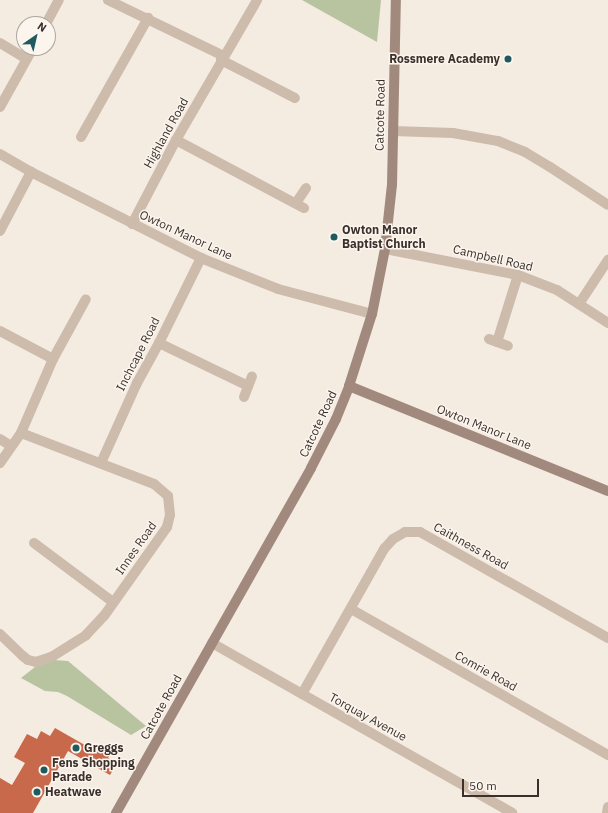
<!DOCTYPE html>
<style>
body{margin:0}
#map{position:relative;width:608px;height:813px;overflow:hidden;background:#f4ebe1;font-family:"IBM Plex Sans",sans-serif}
div>[style]{position:absolute}
.green>*{inset:0;background:#b8c4a0}
.building>*{inset:0;background:#c8694b}
.street>*{height:10px;margin:-5px;padding:0 5px;transform-origin:5px;border-radius:5px;background:#cdbbac}
.secondary>*{height:10px;margin:-5px;padding:0 5px;transform-origin:5px;border-radius:5px;background:#a18a7d}
.dots>*{width:11px;height:11px;translate:-50% -50%;box-sizing:border-box;border:2px solid #fbf5ee;border-radius:50%}
span{translate:-50% -50%;white-space:nowrap;text-align:center;line-height:1.15;-webkit-text-stroke:3px #fbf5ee;paint-order:stroke}
.poi-label{font-size:12px;color:#3b302b;font-weight:700}
.right{translate:-100% -50%;text-align:right}
.left{translate:0 -50%;text-align:left}
.street-label{font-size:12px;color:#3b302b}
.north{position:absolute;left:16px;top:16px;width:40px;height:40px;box-sizing:border-box;background:#fbf5ee;border:1px solid #aea6a0;border-radius:50%;rotate:34deg;font-size:11px;font-weight:700;line-height:16px;text-align:center;color:#3b302b}
.north::after{content:'';display:block;margin:auto;width:14px;height:18px;background:#1f5a5e;clip-path:polygon(50% 0,100% 100%,50% 72%,0 100%)}
.scale{position:absolute;left:462px;top:779px;width:77px;height:18px;box-sizing:border-box;border:2px solid #3b302b;border-top:0;padding-left:5px;font-size:12px;line-height:14px;white-space:nowrap;color:#3b302b;-webkit-text-stroke:3px #fbf5ee;paint-order:stroke}
</style>
<div id="map">
<div class="green">
<i style="clip-path:polygon(302px 0,381px 0,377px 42px)"></i>
<i style="clip-path:polygon(54px 660px,68px 661px,146px 726px,131px 735px,67px 696px,58px 692px,45px 691px,21px 678px,35px 667px)"></i>
</div>
<div class="building">
<i style="clip-path:polygon(55px 728px,97px 752px,102px 744px,113px 750px,108px 758px,117px 763px,110px 775px,68px 751px,33px 813px,0 813px,0 778px,12px 785px,25px 763px,14px 757px,27px 734px,37px 739px,41px 731px,50px 736px)"></i>
</div>
<div class="street">
<i style="left:108px;top:0;width:129px;rotate:25.8deg"></i>
<i style="left:46px;top:24px;width:27px;rotate:-62deg"></i>
<i style="left:0;top:43px;width:31px;rotate:31deg"></i>
<i style="left:221px;top:60px;width:83px;rotate:27.2deg"></i>
<i style="left:0;top:107px;width:68px;rotate:-60.8deg"></i>
<i style="left:393px;top:131px;width:60px;rotate:1.9deg"></i>
<i style="left:453px;top:133px;width:46px;rotate:10.1deg"></i>
<i style="left:498px;top:141px;width:29px;rotate:22deg"></i>
<i style="left:525px;top:152px;width:29px;rotate:31deg"></i>
<i style="left:550px;top:167px;width:69px;rotate:33.2deg"></i>
<i style="left:81px;top:137px;width:137px;rotate:-60.6deg"></i>
<i style="left:176px;top:140px;width:145px;rotate:28deg"></i>
<i style="left:0;top:154px;width:36px;rotate:30deg"></i>
<i style="left:31px;top:172px;width:191px;rotate:26.8deg"></i>
<i style="left:201px;top:258px;width:83px;rotate:21.9deg"></i>
<i style="left:278px;top:289px;width:97px;rotate:14.9deg"></i>
<i style="left:296px;top:203px;width:18px;rotate:-56deg"></i>
<i style="left:132px;top:224px;width:95px;rotate:-62.4deg"></i>
<i style="left:176px;top:140px;width:162px;rotate:-59.9deg"></i>
<i style="left:0;top:231px;width:67px;rotate:-62.3deg"></i>
<i style="left:385px;top:249px;width:136px;rotate:11.1deg"></i>
<i style="left:518px;top:275px;width:42px;rotate:21deg"></i>
<i style="left:557px;top:290px;width:61px;rotate:32.9deg"></i>
<i style="left:579px;top:304px;width:53px;rotate:-56.6deg"></i>
<i style="left:0;top:331px;width:60px;rotate:27.8deg"></i>
<i style="left:53px;top:359px;width:81px;rotate:113.4deg"></i>
<i style="left:21px;top:433px;width:37px;rotate:125deg"></i>
<i style="left:489px;top:339px;width:20px;rotate:20deg"></i>
<i style="left:497px;top:342px;width:70px;rotate:-72.6deg"></i>
<i style="left:159px;top:343px;width:99px;rotate:25.8deg"></i>
<i style="left:53px;top:359px;width:68px;rotate:-61.2deg"></i>
<i style="left:244px;top:397px;width:22px;rotate:-69deg"></i>
<i style="left:0;top:439px;width:13px;rotate:32deg"></i>
<i style="left:101px;top:463px;width:88px;rotate:-65.8deg"></i>
<i style="left:137px;top:383px;width:46px;rotate:-61.2deg"></i>
<i style="left:159px;top:343px;width:95px;rotate:-63.7deg"></i>
<i style="left:34px;top:543px;width:99px;rotate:36.8deg"></i>
<i style="left:351px;top:609px;width:296px;rotate:29.6deg"></i>
<i style="left:0;top:634px;width:32px;rotate:44deg"></i>
<i style="left:23px;top:656px;width:6px;rotate:39deg"></i>
<i style="left:28px;top:660px;width:8px;rotate:14deg"></i>
<i style="left:36px;top:662px;width:18px;rotate:-19deg"></i>
<i style="left:53px;top:656px;width:39px;rotate:-32deg"></i>
<i style="left:86px;top:635px;width:26px;rotate:-47deg"></i>
<i style="left:104px;top:616px;width:109px;rotate:-54.7deg"></i>
<i style="left:167px;top:527px;width:12px;rotate:-76deg"></i>
<i style="left:170px;top:515px;width:19px;rotate:-96deg"></i>
<i style="left:168px;top:496px;width:18px;rotate:-139deg"></i>
<i style="left:154px;top:484px;width:142px;rotate:-159deg"></i>
<i style="left:212px;top:643px;width:345px;rotate:29.5deg"></i>
<i style="left:302px;top:694px;width:167px;rotate:-60.5deg"></i>
<i style="left:384px;top:549px;width:13px;rotate:-48deg"></i>
<i style="left:393px;top:539px;width:14px;rotate:-30deg"></i>
<i style="left:405px;top:532px;width:15px"></i>
<i style="left:420px;top:532px;width:216px;rotate:29.4deg"></i>
<i style="left:607px;top:813px;width:6px;rotate:-81deg"></i>
</div>
<div class="secondary">
<i style="left:349px;top:386px;width:279px;rotate:22.1deg"></i>
<i style="left:116px;top:813px;width:396px;rotate:-60.5deg"></i>
<i style="left:311px;top:468px;width:55px;rotate:-63deg"></i>
<i style="left:336px;top:419px;width:35px;rotate:-68deg"></i>
<i style="left:349px;top:386px;width:76px;rotate:-72.3deg"></i>
<i style="left:372px;top:314px;width:66px;rotate:-78.7deg"></i>
<i style="left:385px;top:249px;width:64px;rotate:-83.8deg"></i>
<i style="left:392px;top:185px;width:185px;rotate:-88.8deg"></i>
</div>
<div class="dots">
<i style="left:508px;top:59px;background:#1f5a5e"></i>
<i style="left:334px;top:237px;background:#1f5a5e"></i>
<i style="left:76px;top:748px;background:#1f5a5e"></i>
<i style="left:44px;top:770px;background:#1f5a5e"></i>
<i style="left:37px;top:792px;background:#1f5a5e"></i>
</div>
<div class="poi-label">
<span class="right" style="left:500px;top:59px">Rossmere Academy</span>
<span class="left" style="left:342px;top:237px">Owton Manor<br>Baptist Church</span>
<span class="left" style="left:84px;top:748px">Greggs</span>
<span class="left" style="left:52px;top:770px">Fens Shopping<br>Parade</span>
<span class="left" style="left:45px;top:792px">Heatwave</span>
</div>
<div class="street-label">
<span style="left:380px;top:115px;rotate:-89deg">Catcote Road</span>
<span style="left:166px;top:133px;rotate:-61deg">Highland Road</span>
<span style="left:186px;top:235px;rotate:25deg">Owton Manor Lane</span>
<span style="left:493px;top:258px;rotate:13deg">Campbell Road</span>
<span style="left:138px;top:354px;rotate:-63deg">Inchcape Road</span>
<span style="left:318px;top:424px;rotate:-65deg">Catcote Road</span>
<span style="left:484px;top:427px;rotate:22deg">Owton Manor Lane</span>
<span style="left:471px;top:546px;rotate:29deg">Caithness Road</span>
<span style="left:136px;top:548px;rotate:-55deg">Innes Road</span>
<span style="left:486px;top:671px;rotate:29deg">Comrie Road</span>
<span style="left:161px;top:707px;rotate:-61deg">Catcote Road</span>
<span style="left:368px;top:717px;rotate:29deg">Torquay Avenue</span>
</div>
<div class="north">N</div>
<div class="scale">50 m</div>
</div>
